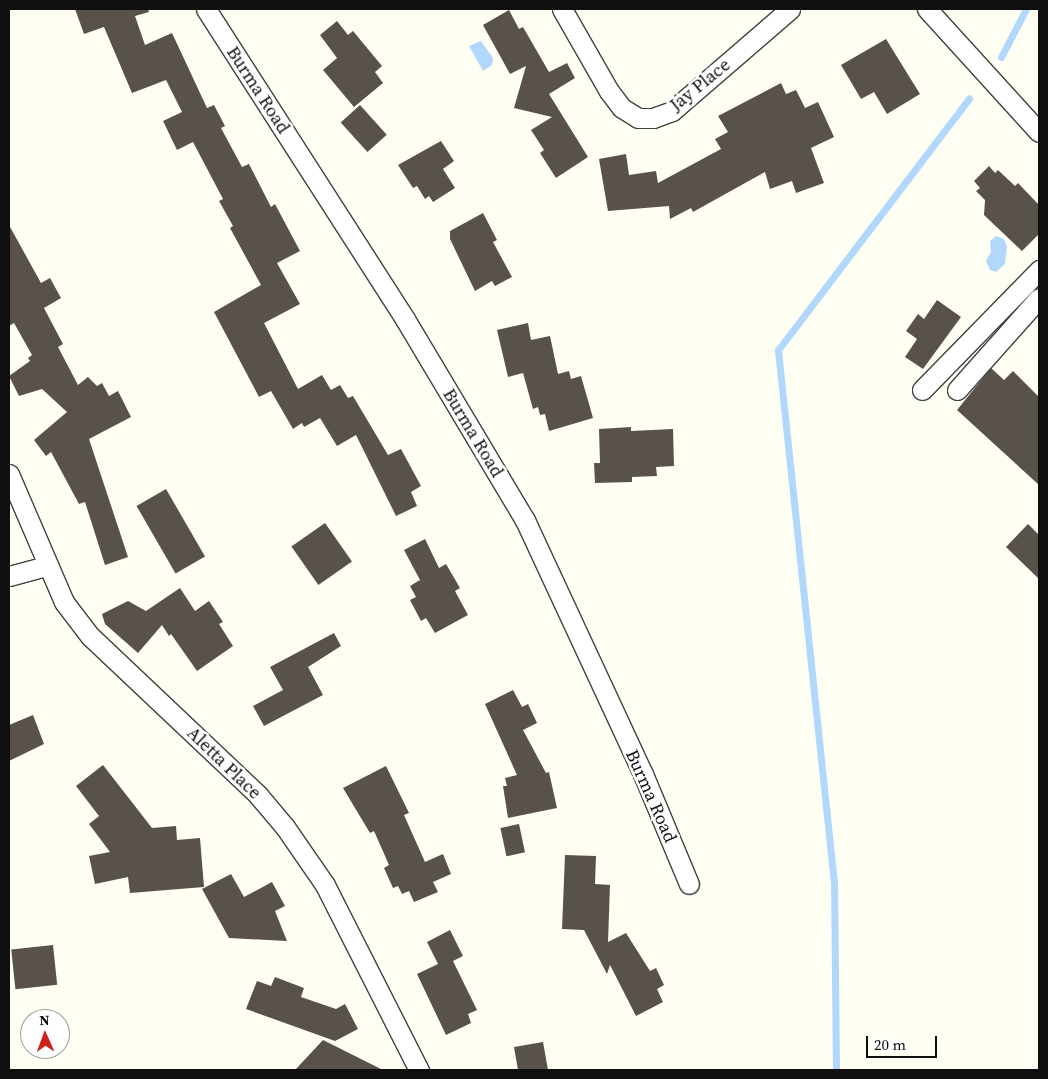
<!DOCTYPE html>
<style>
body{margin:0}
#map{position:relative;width:1048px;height:1079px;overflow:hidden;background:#fffef2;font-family:"Source Serif 4",serif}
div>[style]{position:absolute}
.water>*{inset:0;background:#b1d8fc}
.stream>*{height:7px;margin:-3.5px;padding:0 3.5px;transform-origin:3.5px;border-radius:3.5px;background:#b1d8fc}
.building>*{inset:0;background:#59524a;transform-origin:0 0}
.roads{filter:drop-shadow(1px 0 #424242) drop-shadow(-1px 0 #424242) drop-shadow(0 1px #424242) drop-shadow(0 -1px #424242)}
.street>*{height:19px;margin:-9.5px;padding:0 9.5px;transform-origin:9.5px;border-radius:9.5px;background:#fff}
span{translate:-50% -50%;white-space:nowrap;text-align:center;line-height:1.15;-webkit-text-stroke:5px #fff;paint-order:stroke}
.street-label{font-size:18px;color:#0f0f0f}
.frame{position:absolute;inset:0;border:10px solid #0f0f0f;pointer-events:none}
.north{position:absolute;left:20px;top:1009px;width:50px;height:50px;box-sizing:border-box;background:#fff;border:1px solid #9f9f9f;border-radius:50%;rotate:358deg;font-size:14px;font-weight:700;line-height:20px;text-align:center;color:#0f0f0f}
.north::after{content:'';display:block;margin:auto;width:18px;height:22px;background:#ce2219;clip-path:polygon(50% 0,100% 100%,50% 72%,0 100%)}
.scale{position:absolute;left:866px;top:1036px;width:71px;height:22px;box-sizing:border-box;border:2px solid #0f0f0f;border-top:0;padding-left:6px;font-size:15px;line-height:18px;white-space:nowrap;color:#0f0f0f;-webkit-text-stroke:4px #fff;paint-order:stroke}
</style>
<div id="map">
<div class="water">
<i style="clip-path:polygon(481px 41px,493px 58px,492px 65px,483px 71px,469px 46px)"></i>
<i style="clip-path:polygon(996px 236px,1004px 239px,1007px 246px,1005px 264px,996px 272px,990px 270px,986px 261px,991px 252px,990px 241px)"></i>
</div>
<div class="stream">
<i style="left:1001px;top:57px;width:54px;rotate:-62.5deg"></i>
<i style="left:836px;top:1070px;width:187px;rotate:-90.6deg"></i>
<i style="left:834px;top:883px;width:536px;rotate:-96deg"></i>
<i style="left:778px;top:350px;width:316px;rotate:-52.8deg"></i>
</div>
<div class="building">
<i style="clip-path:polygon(75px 9px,148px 9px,149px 12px,135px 16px,145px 45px,172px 33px,207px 108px,214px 105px,225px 126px,221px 128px,242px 167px,249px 164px,271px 207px,275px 204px,300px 251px,277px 263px,300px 304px,264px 323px,298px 389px,322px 375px,331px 390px,340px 385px,348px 398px,353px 396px,388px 455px,401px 449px,421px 486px,411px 492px,417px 506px,396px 516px,356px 435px,337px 446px,320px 418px,304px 427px,302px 423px,293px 429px,271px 391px,259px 397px,214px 312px,261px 285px,230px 228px,233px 226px,219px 201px,223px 199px,193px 142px,177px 150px,163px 121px,182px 112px,166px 80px,132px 93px,104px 27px,84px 34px)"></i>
<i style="clip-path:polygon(509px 10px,519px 29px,523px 27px,549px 72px,567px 63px,575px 78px,549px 94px,588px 157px,556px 178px,540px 153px,544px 150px,531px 130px,552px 117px,514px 108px,526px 66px,510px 74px,483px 25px)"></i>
<i style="clip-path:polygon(337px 21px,348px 35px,353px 31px,382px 66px,375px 72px,383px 83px,354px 107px,323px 70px,337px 58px,320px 35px)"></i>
<i style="clip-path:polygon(886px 39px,920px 94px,887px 114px,874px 92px,861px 99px,841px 65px)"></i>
<i style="clip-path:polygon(781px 83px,786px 94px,796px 90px,805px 108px,818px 102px,834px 137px,811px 148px,824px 183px,796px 193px,792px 181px,770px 189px,765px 172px,693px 212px,691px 208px,670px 219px,669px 206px,608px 211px,599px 159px,626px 154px,629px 175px,656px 171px,658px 183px,721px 149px,715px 139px,728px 132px,718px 116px)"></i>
<i style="left:360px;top:105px;width:40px;height:26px;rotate:48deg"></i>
<i style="clip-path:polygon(441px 141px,454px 161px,443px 169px,455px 188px,433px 202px,429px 196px,425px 199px,417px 186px,413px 188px,398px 165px)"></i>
<i style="clip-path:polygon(989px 166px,995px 173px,998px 170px,1015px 186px,1018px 183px,1039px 205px,1039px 234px,1022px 251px,984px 215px,985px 200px,976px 191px,980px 188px,974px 181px)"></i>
<i style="clip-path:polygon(483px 213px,497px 240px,493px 242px,512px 277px,495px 286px,492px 281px,475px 291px,450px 239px,450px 231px)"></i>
<i style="clip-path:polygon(9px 225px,41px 283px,50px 278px,61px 298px,44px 308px,63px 344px,58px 347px,78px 385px,88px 377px,97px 386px,102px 383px,109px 396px,118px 391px,131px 417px,89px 439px,128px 557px,105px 565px,85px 502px,79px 504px,51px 452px,46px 456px,34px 440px,67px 412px,42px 389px,19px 396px,9px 376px,30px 361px,28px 358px,32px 355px,14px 323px,9px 326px)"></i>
<i style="clip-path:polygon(937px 300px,961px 317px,923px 369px,905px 357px,917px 339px,906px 331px,918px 314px,924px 319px)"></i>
<i style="clip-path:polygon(528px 323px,531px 340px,550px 336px,558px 374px,569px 371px,571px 379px,581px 376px,593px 418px,549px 431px,545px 414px,540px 415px,538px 407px,533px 409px,523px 373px,508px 377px,497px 330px)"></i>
<i style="clip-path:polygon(991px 368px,1004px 380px,1013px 371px,1039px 397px,1039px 485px,957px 410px)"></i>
<i style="clip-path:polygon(631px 427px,631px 431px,673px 429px,674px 466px,656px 467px,657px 476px,632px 477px,632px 482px,595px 483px,594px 463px,600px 463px,599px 429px)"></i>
<i style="left:166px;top:489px;width:78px;height:34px;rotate:60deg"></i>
<i style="left:325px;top:523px;width:47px;height:41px;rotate:55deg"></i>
<i style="clip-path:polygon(1028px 524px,1039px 535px,1039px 579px,1006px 547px)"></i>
<i style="clip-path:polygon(425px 539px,439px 568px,446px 564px,460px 588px,455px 591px,468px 615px,435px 633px,426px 618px,421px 621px,410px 600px,416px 597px,410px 586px,420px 580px,404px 550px)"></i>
<i style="clip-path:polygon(180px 588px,195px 611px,209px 601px,223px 622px,219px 624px,233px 646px,197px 671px,171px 634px,169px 636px,162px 625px,138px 653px,105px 624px,102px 614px,128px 601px,146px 611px)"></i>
<i style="clip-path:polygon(334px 633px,341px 646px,308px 667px,323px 695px,264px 726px,253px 706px,283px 690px,270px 667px)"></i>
<i style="clip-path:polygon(513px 690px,522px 707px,528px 704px,537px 723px,523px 730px,546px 773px,549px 772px,557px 808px,508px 818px,503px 786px,507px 786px,505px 778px,517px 775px,485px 704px)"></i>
<i style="clip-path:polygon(33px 715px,44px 744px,9px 761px,9px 725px)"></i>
<i style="clip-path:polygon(103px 765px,152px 828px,176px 826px,177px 840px,200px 838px,204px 887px,130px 893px,128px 877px,95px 884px,89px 856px,110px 852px,89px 824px,99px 816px,76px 786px)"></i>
<i style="clip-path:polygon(386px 766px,409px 813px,404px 815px,425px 862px,443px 854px,451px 874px,433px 882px,438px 892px,414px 902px,409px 891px,402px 894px,398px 886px,393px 888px,384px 868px,389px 865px,374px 831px,370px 833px,343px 788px)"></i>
<i style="left:519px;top:824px;width:29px;height:19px;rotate:78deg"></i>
<i style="clip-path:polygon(565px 855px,596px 856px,595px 884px,610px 885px,608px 942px,626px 933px,650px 971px,656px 968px,664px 985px,657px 989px,663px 1002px,636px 1016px,610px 965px,607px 974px,584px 930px,562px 929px)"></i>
<i style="clip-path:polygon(231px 874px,244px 897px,272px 882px,285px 906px,275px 911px,287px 941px,229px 938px,202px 889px)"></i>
<i style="clip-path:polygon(450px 930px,463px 956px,453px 961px,477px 1010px,468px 1014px,471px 1023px,446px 1035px,417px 974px,438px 964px,427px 942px)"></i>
<i style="left:53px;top:945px;width:40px;height:42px;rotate:84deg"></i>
<i style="clip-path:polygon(275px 977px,304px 988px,301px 997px,336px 1009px,345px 1004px,358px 1029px,335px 1041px,246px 1009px,257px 981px,271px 986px)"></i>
<i style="clip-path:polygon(323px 1040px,383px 1070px,295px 1070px)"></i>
<i style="clip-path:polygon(543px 1042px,548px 1070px,518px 1070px,514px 1047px)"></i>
</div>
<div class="roads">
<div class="street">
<i style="left:206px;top:9px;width:368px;rotate:57.3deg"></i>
<i style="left:405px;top:319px;width:234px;rotate:59.2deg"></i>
<i style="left:525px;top:520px;width:280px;rotate:65.1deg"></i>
<i style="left:643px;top:774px;width:119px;rotate:67.3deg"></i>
<i style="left:562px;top:9px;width:95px;rotate:60.2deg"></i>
<i style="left:609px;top:91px;width:21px;rotate:53deg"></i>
<i style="left:622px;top:108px;width:19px;rotate:32deg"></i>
<i style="left:638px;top:118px;width:15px"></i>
<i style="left:653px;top:118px;width:20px;rotate:-20deg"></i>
<i style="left:672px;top:111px;width:156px;rotate:-40.8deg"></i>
<i style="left:927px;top:9px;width:166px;rotate:47.7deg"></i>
<i style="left:922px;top:390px;width:168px;rotate:-45.7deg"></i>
<i style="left:957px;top:390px;width:123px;rotate:-48.3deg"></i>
<i style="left:9px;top:474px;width:139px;rotate:66.7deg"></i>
<i style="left:64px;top:602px;width:43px;rotate:52.6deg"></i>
<i style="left:90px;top:636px;width:231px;rotate:43.4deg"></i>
<i style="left:258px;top:795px;width:42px;rotate:49.8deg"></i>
<i style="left:285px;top:827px;width:70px;rotate:55.4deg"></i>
<i style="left:325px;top:885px;width:208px;rotate:63.1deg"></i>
<i style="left:9px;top:576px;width:39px;rotate:-15deg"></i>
</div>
</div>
<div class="street-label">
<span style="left:700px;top:85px;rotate:-39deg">Jay Place</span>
<span style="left:258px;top:90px;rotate:57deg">Burma Road</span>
<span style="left:473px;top:433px;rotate:59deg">Burma Road</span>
<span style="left:224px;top:763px;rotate:44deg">Aletta Place</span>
<span style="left:651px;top:796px;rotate:66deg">Burma Road</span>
</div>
<div class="frame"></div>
<div class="north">N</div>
<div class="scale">20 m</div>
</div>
